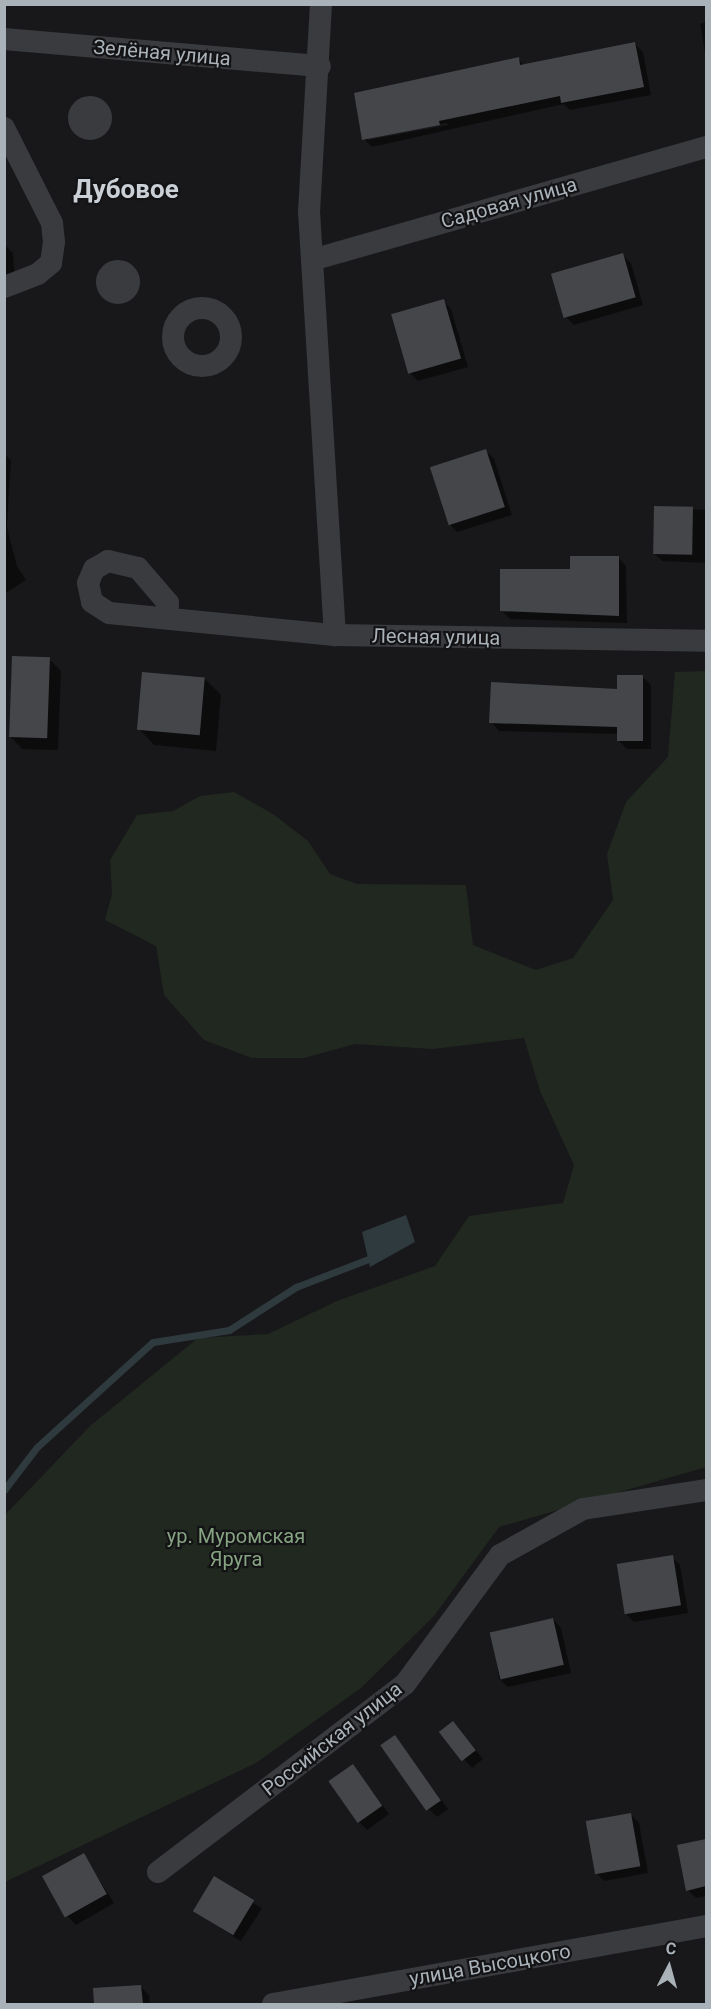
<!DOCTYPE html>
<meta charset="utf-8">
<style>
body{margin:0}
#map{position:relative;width:711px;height:2009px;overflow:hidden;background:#18181a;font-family:Roboto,sans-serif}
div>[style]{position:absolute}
.green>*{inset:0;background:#202820}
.water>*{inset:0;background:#2e3a3e}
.shadow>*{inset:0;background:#0007;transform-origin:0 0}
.stream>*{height:7px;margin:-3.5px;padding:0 3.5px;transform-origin:3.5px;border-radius:3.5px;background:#2e3a3e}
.building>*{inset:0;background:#44464a;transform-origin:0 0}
.minor>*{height:22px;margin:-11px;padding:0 11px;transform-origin:11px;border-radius:11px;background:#393b3f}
.minor>.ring{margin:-11px;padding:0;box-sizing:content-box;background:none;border:22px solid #393b3f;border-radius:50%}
span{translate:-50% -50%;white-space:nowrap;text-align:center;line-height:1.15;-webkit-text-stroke:4.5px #131315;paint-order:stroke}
.street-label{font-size:20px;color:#aab2b9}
.park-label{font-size:20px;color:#86a482}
.district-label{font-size:26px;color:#cbd0d6;font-weight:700}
.frame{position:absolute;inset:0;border:6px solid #aab2b9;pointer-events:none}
.north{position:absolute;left:639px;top:1937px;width:60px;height:60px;-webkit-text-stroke:4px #131315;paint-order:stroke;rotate:6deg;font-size:16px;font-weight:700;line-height:24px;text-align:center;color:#aab2b9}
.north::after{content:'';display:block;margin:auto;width:21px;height:27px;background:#aab2b9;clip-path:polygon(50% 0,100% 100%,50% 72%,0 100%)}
</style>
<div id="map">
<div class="green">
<i style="clip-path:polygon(706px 671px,706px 1467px,499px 1527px,434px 1616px,361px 1688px,256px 1763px,5px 1882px,4px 1516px,90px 1426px,198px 1338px,268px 1334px,337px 1301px,435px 1266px,469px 1216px,563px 1203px,574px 1165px,540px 1091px,524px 1038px,433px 1049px,355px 1044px,304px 1058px,252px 1058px,204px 1040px,164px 995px,156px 946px,105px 920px,112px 894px,110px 860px,137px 815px,173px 811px,200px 796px,234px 792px,273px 814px,308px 841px,330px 874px,357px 884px,466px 885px,473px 945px,536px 970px,573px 958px,613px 900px,607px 854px,626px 802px,668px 757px,675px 672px)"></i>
</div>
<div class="water">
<i style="clip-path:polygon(406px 1215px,415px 1242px,370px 1267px,362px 1232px)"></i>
</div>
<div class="shadow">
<i style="clip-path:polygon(706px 22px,706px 58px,700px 24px)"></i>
<i style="clip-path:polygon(evenodd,635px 44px,643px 52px,651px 95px,570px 110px,564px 104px,372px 147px,364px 139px,518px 59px,524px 65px,635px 44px,447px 123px,448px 125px,368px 140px,368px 137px,447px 123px)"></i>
<i style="clip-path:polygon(4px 244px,13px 253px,15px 283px,4px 284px)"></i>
<i style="clip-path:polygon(622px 255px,631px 263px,643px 305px,574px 325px,566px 317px)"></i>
<i style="clip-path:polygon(443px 301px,451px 309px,468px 367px,418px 381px,410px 373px)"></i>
<i style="clip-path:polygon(486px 451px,494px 459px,512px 515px,457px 532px,449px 524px)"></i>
<i style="clip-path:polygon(4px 454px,11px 460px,7px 527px,17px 566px,26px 580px,4px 594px)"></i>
<i style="clip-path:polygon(656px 507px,706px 510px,706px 563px,662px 561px,654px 553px)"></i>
<i style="clip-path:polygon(618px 557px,626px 566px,627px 623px,510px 619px,502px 611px,572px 571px)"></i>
<i style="clip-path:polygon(49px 659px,61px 671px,58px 750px,22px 749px,10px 736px)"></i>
<i style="clip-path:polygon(643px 677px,651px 685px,651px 749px,627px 749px,619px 741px,619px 734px,499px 731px,491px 722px,619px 690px)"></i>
<i style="clip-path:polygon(205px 679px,221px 695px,216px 751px,154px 745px,139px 729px)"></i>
<i style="clip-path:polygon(672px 1557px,680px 1565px,688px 1613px,634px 1622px,626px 1614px)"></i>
<i style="clip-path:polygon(553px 1619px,561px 1628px,571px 1673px,508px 1687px,499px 1679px,492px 1634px)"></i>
<i style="clip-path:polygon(461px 1732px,483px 1759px,472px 1768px,441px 1733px)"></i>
<i style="clip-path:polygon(394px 1737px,448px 1809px,437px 1817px,429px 1809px)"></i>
<i style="clip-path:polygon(353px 1766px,389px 1814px,367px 1830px,359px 1822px)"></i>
<i style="clip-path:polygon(631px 1815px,639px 1823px,648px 1873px,604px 1881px,596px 1873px)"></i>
<i style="clip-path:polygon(706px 1841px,706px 1896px,696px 1898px,688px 1890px,679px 1847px)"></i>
<i style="clip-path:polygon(83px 1855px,114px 1903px,76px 1925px,68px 1917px)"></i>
<i style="left:215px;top:1878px;width:56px;height:39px;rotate:33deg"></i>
<i style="clip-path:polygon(141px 1987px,149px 1995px,150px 2004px,96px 2004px,95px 1989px)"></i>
</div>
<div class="stream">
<i style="left:4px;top:1490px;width:54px;rotate:-52.5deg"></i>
<i style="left:37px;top:1447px;width:156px;rotate:-42.2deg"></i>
<i style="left:153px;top:1342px;width:77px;rotate:-9deg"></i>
<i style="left:229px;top:1330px;width:80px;rotate:-32.7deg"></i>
<i style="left:296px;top:1287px;width:86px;rotate:-21.2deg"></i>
</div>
<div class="building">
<i style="clip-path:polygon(635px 42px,644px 87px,561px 103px,560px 96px,439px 121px,440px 125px,362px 140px,354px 93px,519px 57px,520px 65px)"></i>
<i style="left:623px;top:253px;width:46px;height:75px;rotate:74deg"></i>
<i style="left:444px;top:299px;width:62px;height:55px;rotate:74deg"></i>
<i style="left:486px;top:449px;width:61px;height:59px;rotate:72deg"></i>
<i style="left:654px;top:506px;width:39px;height:48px;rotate:1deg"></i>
<i style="clip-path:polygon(570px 556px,619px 556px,619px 616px,500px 611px,500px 569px,570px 569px)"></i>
<i style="left:12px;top:656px;width:38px;height:81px;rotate:2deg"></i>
<i style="left:142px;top:672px;width:63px;height:58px;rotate:5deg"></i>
<i style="clip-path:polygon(617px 675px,643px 675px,643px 741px,617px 741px,617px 727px,489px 723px,491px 682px,617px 689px)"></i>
<i style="left:673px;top:1555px;width:51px;height:57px;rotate:81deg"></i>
<i style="left:553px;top:1618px;width:48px;height:65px;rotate:77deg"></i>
<i style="left:453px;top:1721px;width:37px;height:18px;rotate:52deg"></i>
<i style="left:395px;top:1735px;width:80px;height:18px;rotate:55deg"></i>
<i style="left:353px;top:1764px;width:51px;height:30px;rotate:55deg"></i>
<i style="left:631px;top:1813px;width:54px;height:46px;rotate:80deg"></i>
<i style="clip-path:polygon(706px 1839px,706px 1886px,686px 1891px,677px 1845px)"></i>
<i style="left:84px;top:1853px;width:47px;height:48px;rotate:61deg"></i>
<i style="left:214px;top:1876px;width:47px;height:41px;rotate:31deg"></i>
<i style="clip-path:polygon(141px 1985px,143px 2004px,94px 2004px,93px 1988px)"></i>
</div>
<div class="minor">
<i style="left:321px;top:4px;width:207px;rotate:93.3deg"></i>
<i style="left:309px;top:211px;width:425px;rotate:86.5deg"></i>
<i style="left:4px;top:39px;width:317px;rotate:4.9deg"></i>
<i class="ring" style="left:79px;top:107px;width:0;height:0"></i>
<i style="left:4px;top:128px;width:106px;rotate:63.2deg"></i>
<i style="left:52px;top:223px;width:19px;rotate:84deg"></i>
<i style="left:54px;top:242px;width:21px;rotate:98deg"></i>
<i style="left:51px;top:263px;width:17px;rotate:140deg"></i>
<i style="left:38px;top:274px;width:36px;rotate:159deg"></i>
<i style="left:312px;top:260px;width:410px;rotate:-16deg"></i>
<i class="ring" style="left:107px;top:271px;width:0;height:0"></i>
<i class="ring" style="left:173px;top:308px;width:36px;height:36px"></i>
<i style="left:167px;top:618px;width:15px;rotate:-86deg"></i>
<i style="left:168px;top:603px;width:46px;rotate:-130.6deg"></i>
<i style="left:138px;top:568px;width:31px;rotate:-167deg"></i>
<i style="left:108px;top:561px;width:16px;rotate:150deg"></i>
<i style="left:94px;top:569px;width:15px;rotate:113deg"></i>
<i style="left:88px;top:583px;width:19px;rotate:78deg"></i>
<i style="left:92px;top:602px;width:20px;rotate:33deg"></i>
<i style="left:109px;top:613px;width:227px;rotate:5.6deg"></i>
<i style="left:335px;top:635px;width:371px;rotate:0.9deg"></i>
<i style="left:158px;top:1872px;width:310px;rotate:-37.3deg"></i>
<i style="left:405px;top:1684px;width:160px;rotate:-53.6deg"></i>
<i style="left:500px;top:1555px;width:95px;rotate:-29deg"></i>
<i style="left:583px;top:1509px;width:124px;rotate:-8.8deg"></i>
<i style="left:273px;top:2004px;width:440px;rotate:-10.2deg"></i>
</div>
<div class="street-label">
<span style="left:162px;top:53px;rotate:5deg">Зелёная улица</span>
<span style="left:509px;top:203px;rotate:-16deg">Садовая улица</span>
<span style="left:436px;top:637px;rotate:1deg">Лесная улица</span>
<span style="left:332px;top:1739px;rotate:-38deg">Российская улица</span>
<span style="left:490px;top:1965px;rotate:-10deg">улица Высоцкого</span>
</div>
<div class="park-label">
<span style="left:236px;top:1548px">ур. Муромская<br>Яруга</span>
</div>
<div class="district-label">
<span style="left:126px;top:190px">Дубовое</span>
</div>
<div class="frame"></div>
<div class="north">С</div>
</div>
